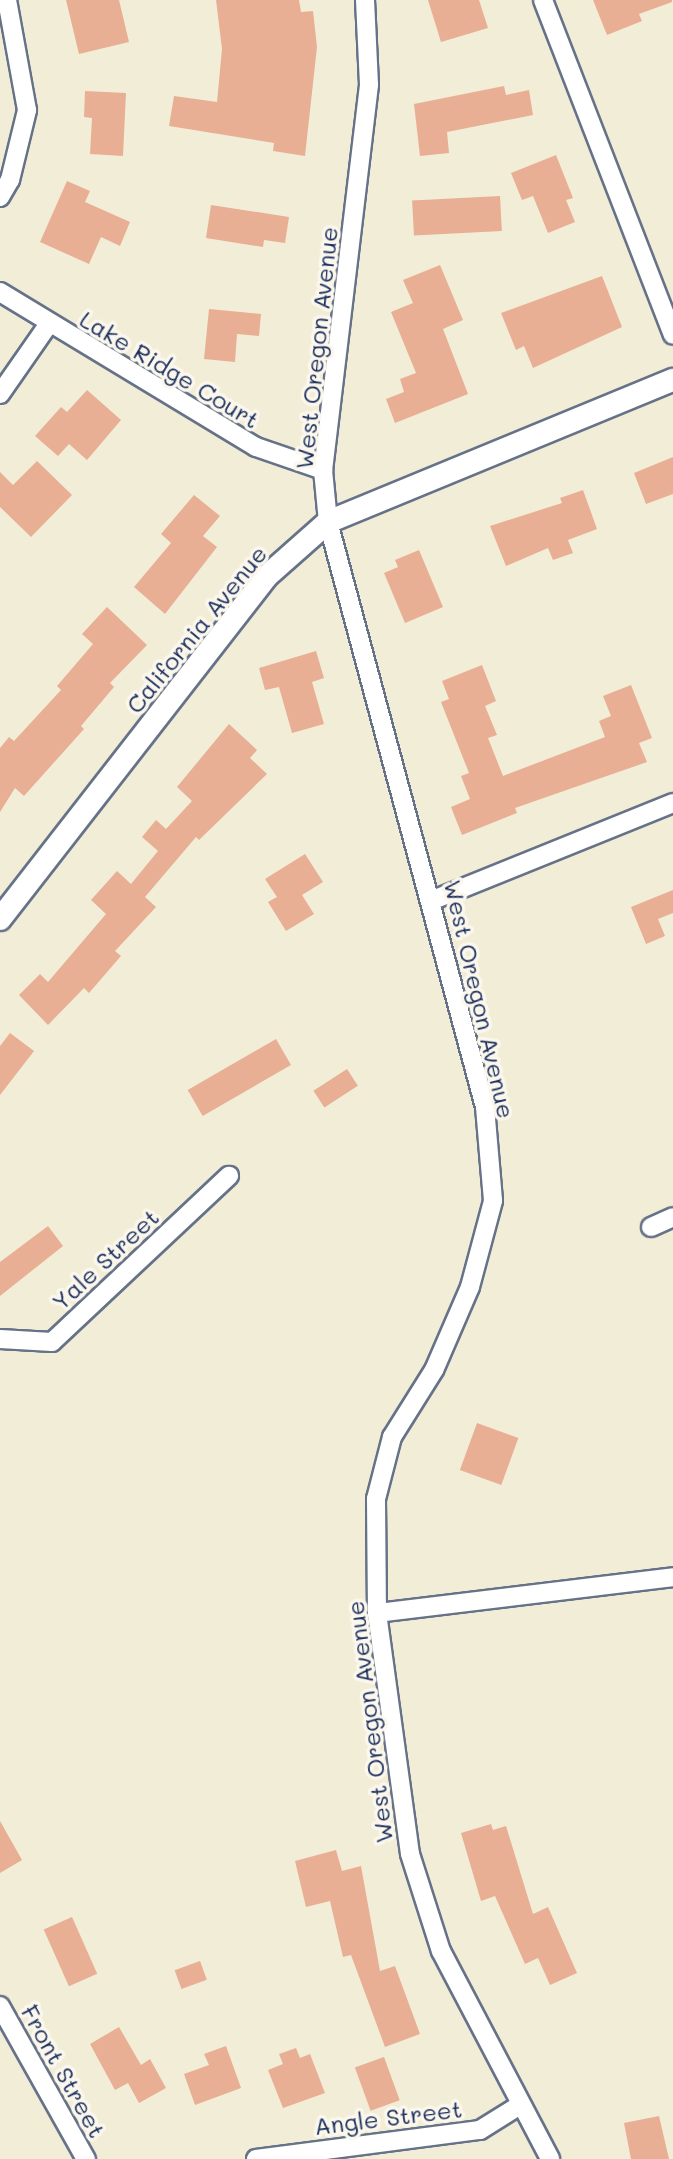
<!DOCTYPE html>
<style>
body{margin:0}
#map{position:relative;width:673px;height:2159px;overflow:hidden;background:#f2edd7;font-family:Mali,sans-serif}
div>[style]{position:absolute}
.building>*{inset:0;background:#e8af94;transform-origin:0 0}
.roads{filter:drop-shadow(2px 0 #667288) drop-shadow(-2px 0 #667288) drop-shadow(0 2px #667288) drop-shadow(0 -2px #667288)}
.minor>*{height:18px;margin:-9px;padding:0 9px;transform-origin:9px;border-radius:9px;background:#fff}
.tertiary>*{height:22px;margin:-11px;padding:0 11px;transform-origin:11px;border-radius:11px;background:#fff}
span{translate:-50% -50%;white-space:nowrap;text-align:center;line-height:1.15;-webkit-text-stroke:7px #fbf7ec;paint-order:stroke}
.street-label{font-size:24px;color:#1b2f5e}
</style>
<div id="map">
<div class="building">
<i style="clip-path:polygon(66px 0,119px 0,129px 42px,79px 54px)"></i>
<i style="clip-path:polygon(216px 0,299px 0,301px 12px,313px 11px,317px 47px,305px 156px,273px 151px,274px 143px,169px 126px,174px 96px,217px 102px,222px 49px)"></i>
<i style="clip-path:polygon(428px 0,479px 0,488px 28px,441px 42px)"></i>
<i style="clip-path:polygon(593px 0,672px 0,672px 2px,639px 14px,642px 21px,607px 35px)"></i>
<i style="clip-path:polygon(504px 86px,506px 95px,529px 90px,533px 115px,447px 132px,449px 153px,420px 156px,414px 104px)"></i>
<i style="clip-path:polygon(85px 91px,126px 93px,123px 156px,90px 154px,92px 118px,84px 117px)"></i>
<i style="clip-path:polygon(556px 155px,573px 198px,566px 200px,575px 222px,548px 233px,533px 196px,522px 200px,511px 173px)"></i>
<i style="clip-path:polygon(67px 181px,90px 191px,85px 202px,130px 222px,120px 246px,101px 237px,89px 264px,40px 242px)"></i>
<i style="left:500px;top:196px;width:35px;height:88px;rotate:87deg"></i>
<i style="clip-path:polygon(211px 205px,289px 217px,285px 243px,264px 240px,263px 247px,206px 238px)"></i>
<i style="clip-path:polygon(440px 265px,463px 320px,443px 329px,468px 394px,395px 423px,386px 399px,404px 392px,400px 379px,416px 373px,391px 312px,413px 303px,403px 280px)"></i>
<i style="clip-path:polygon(602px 276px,622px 327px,533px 368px,524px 346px,516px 350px,501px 313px)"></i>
<i style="clip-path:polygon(209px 309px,261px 314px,259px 336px,237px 334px,235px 362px,204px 359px)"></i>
<i style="clip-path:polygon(87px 390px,121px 420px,87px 460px,69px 444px,58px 456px,35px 436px,61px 407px,67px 412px)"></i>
<i style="clip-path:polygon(673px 457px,673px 494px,646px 504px,634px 473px)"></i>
<i style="clip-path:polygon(37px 461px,72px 495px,31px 537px,0 507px,0 472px,13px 485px)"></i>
<i style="clip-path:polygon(583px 490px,597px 529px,568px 540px,573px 553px,553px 560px,548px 548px,506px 566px,490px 526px,562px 503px,560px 498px)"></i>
<i style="clip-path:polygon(194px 495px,220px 516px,203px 536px,217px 547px,165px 614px,134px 587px,171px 543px,161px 534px)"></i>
<i style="clip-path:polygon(419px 550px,443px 607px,405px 623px,384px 573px,398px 567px,395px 560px)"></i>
<i style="clip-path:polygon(107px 607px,147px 645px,110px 683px,114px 687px,81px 726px,84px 729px,24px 796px,15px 788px,0 812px,0 748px,9px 737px,14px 741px,61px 690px,57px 686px,93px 644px,82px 634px)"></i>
<i style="clip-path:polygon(316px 651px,324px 678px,312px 682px,324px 724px,292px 733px,279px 687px,265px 690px,259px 668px)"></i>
<i style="clip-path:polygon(482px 665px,496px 701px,485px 706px,497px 735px,488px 738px,503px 776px,605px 737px,599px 721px,611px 716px,603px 696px,631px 685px,652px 738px,639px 743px,647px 762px,515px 808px,517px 813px,462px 835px,451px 807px,470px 799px,461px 776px,469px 773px,441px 702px,449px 699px,442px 681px)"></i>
<i style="clip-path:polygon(229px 724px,257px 750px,250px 758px,267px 774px,199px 840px,196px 837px,145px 897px,156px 907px,115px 951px,121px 956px,89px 993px,84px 988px,48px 1025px,19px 995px,40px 974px,48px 982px,106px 914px,91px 900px,117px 871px,131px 884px,158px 851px,142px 837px,156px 820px,166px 829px,192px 801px,177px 787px)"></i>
<i style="clip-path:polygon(305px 854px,323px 882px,302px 895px,314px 914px,286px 931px,268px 902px,277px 897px,265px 879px)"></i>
<i style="clip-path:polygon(673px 890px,673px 913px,658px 919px,665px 936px,646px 944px,631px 907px)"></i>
<i style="clip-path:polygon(10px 1033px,34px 1051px,0 1095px,0 1046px)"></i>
<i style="left:276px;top:1039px;width:30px;height:102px;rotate:60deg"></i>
<i style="left:347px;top:1069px;width:20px;height:40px;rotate:57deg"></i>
<i style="clip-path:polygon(48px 1226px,63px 1246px,0 1296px,0 1262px)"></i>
<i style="left:477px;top:1423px;width:44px;height:50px;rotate:20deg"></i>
<i style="clip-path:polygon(0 1821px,22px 1860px,0 1873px)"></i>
<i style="clip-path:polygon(491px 1824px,493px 1830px,506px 1826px,533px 1914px,548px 1907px,577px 1973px,550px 1985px,538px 1958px,525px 1964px,495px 1896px,481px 1901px,461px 1833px)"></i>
<i style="clip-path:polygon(336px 1850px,342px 1871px,361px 1866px,380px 1971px,395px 1966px,420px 2034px,385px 2047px,351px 1955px,343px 1957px,330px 1901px,306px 1907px,295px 1861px)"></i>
<i style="left:72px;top:1917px;width:62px;height:31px;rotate:66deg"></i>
<i style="left:200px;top:1961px;width:20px;height:27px;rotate:70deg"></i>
<i style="clip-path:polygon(119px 2027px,141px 2065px,150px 2059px,166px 2088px,139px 2103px,128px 2083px,115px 2090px,90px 2044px)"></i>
<i style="clip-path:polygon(226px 2046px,241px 2088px,195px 2105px,184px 2074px,209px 2065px,204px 2054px)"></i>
<i style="clip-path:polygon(296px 2048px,300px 2058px,310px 2054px,325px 2093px,283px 2108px,268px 2070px,283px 2064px,279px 2054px)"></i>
<i style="left:384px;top:2057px;width:46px;height:31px;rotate:70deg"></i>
<i style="clip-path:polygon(659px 2116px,669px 2159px,631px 2159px,624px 2123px)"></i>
</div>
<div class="roads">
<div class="minor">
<i style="left:365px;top:0;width:85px;rotate:87.3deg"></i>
<i style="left:369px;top:85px;width:388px;rotate:96.8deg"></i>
<i style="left:323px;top:470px;width:52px;rotate:84.5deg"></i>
<i style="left:328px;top:522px;width:606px;rotate:74.98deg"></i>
<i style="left:485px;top:1107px;width:94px;rotate:85.1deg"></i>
<i style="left:493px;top:1201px;width:89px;rotate:105deg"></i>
<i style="left:470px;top:1287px;width:90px;rotate:113.4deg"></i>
<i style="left:434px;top:1370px;width:79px;rotate:122.1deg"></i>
<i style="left:392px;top:1437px;width:64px;rotate:104.5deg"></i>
<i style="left:376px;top:1499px;width:114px;rotate:89.5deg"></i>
<i style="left:377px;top:1613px;width:243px;rotate:82.2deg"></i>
<i style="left:410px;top:1854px;width:102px;rotate:72.3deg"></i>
<i style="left:441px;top:1951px;width:235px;rotate:62.3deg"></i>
<i style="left:543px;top:0;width:359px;rotate:68.8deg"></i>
<i style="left:0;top:197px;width:20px;rotate:-60deg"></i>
<i style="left:10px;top:180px;width:72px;rotate:-76.3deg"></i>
<i style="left:27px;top:110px;width:112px;rotate:-100.3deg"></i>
<i style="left:0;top:292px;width:299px;rotate:31.2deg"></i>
<i style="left:256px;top:447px;width:71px;rotate:18.9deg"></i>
<i style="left:0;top:394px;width:84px;rotate:-55.2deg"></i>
<i style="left:433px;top:900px;width:259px;rotate:-22deg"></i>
<i style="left:651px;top:1227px;width:24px;rotate:-24deg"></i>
<i style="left:0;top:1339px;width:52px;rotate:3.3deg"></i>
<i style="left:52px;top:1342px;width:243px;rotate:-43.2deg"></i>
<i style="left:377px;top:1613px;width:298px;rotate:-6.9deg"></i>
<i style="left:0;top:2006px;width:176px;rotate:60.7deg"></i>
<i style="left:256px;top:2159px;width:226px;rotate:-7.4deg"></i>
<i style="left:480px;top:2130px;width:47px;rotate:-32deg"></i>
</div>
<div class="tertiary">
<i style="left:0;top:919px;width:435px;rotate:-52.1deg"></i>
<i style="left:267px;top:576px;width:81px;rotate:-41.5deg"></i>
<i style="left:328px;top:522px;width:373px;rotate:-22.4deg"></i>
</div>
</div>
<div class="street-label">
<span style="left:316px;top:348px;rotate:-84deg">West Oregon Avenue</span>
<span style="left:170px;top:369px;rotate:31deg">Lake Ridge Court</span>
<span style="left:196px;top:629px;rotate:-51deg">California Avenue</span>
<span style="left:480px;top:999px;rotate:77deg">West Oregon Avenue</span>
<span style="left:105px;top:1259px;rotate:-43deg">Yale Street</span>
<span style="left:369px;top:1722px;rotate:-97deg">West Oregon Avenue</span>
<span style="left:64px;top:2071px;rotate:61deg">Front Street</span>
<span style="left:388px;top:2117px;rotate:-7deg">Angle Street</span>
</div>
</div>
